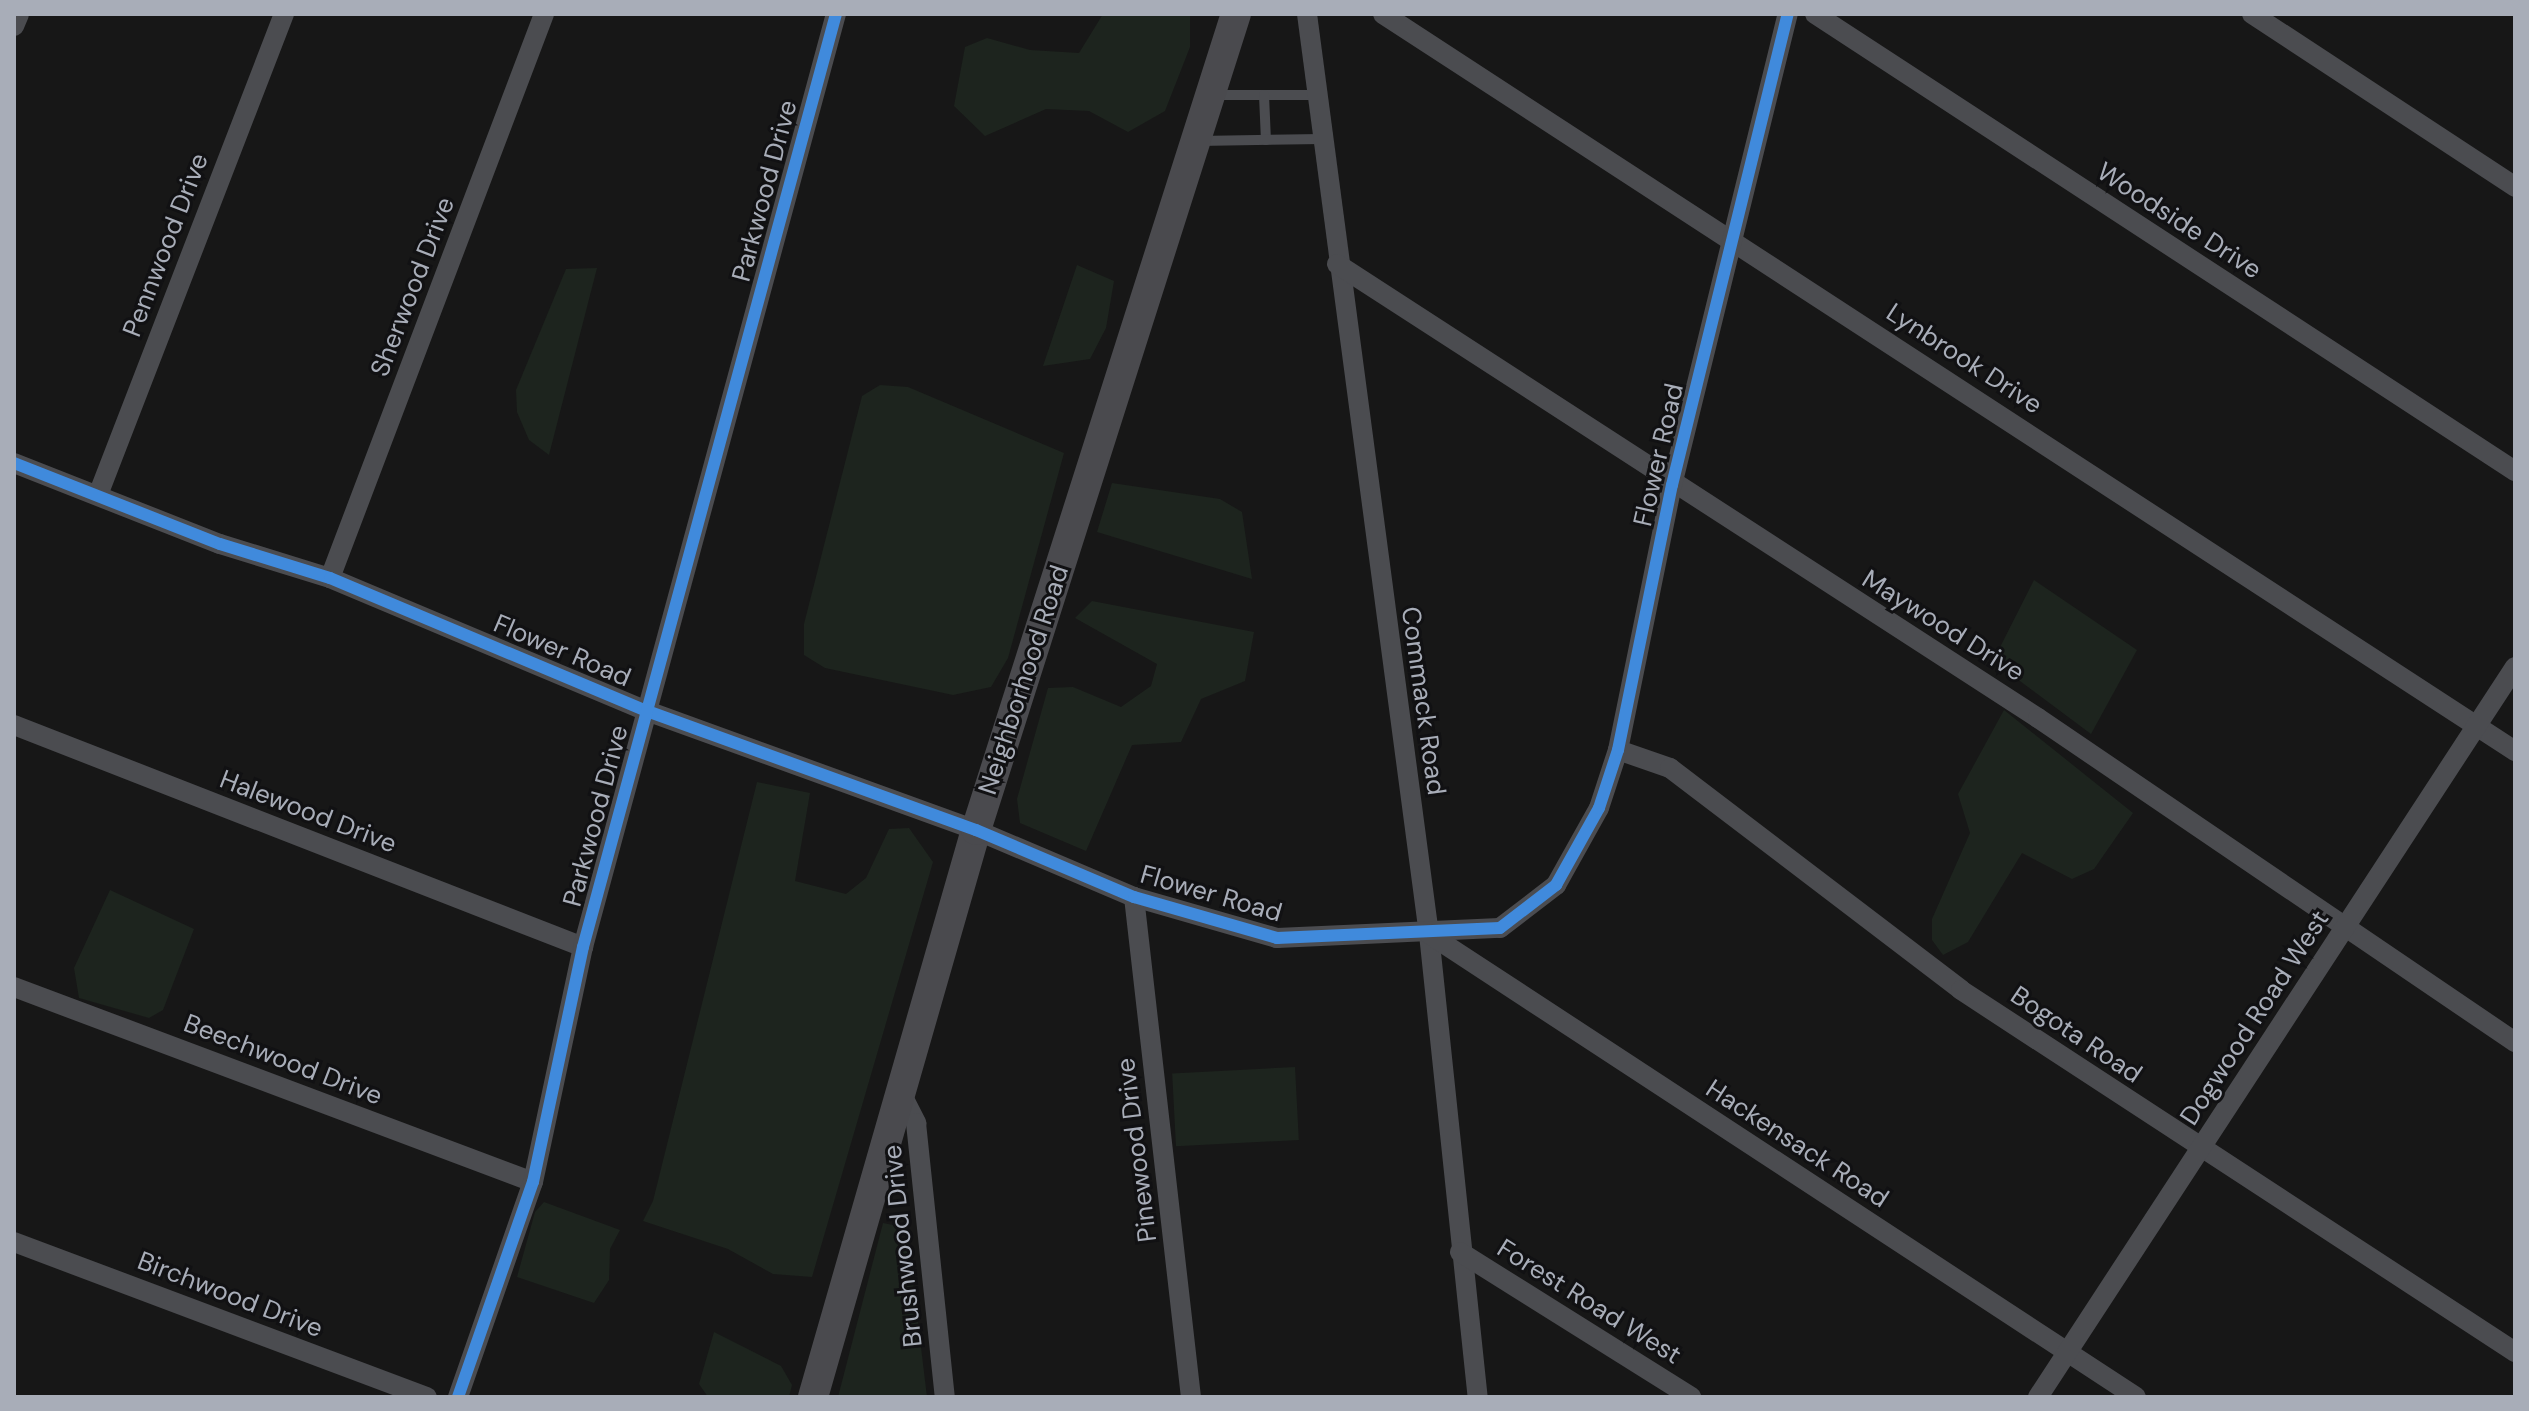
<!DOCTYPE html>
<style>
body{margin:0}
#map{position:relative;width:2529px;height:1411px;overflow:hidden;background:#171717;font-family:"DM Sans",sans-serif}
div>[style]{position:absolute}
.green>*{inset:0;background:#1d241e;transform-origin:0 0}
.service>*{height:10px;margin:-5px;padding:0 5px;transform-origin:5px;border-radius:5px;background:#4b4c50}
.minor>*{height:20px;margin:-10px;padding:0 10px;transform-origin:10px;border-radius:10px;background:#4b4c50}
.secondary>*{height:30px;margin:-15px;padding:0 15px;transform-origin:15px;border-radius:15px;background:#4a4a4e}
.cycleway>*{height:12px;margin:-6px;padding:0 6px;transform-origin:6px;border-radius:6px;background:#408adc}
span{translate:-50% -50%;white-space:nowrap;text-align:center;line-height:1.15;-webkit-text-stroke:6px #111113;paint-order:stroke}
.street-label{font-size:26px;color:#a8adb8}
.frame{position:absolute;inset:0;border:16px solid #a8adb8;pointer-events:none}
</style>
<div id="map">
<div class="green">
<i style="clip-path:polygon(1103px 14px,1190px 14px,1190px 47px,1165px 111px,1128px 132px,1089px 111px,1046px 109px,985px 136px,954px 106px,965px 47px,987px 38px,1030px 50px,1079px 53px)"></i>
<i style="clip-path:polygon(1077px 265px,1114px 281px,1106px 328px,1090px 359px,1043px 366px)"></i>
<i style="clip-path:polygon(597px 268px,549px 455px,529px 440px,517px 412px,516px 390px,566px 269px)"></i>
<i style="clip-path:polygon(880px 385px,908px 387px,1064px 453px,1008px 658px,991px 687px,953px 695px,825px 668px,804px 655px,804px 624px,862px 396px)"></i>
<i style="clip-path:polygon(1112px 483px,1220px 499px,1242px 512px,1252px 579px,1097px 532px)"></i>
<i style="clip-path:polygon(2034px 580px,2137px 650px,2091px 734px,1993px 661px)"></i>
<i style="clip-path:polygon(1092px 601px,1254px 632px,1245px 681px,1201px 699px,1181px 742px,1132px 745px,1086px 851px,1020px 823px,1017px 799px,1048px 688px,1073px 687px,1121px 707px,1151px 686px,1157px 664px,1075px 618px)"></i>
<i style="clip-path:polygon(2004px 710px,2133px 813px,2094px 869px,2072px 879px,2022px 853px,1968px 942px,1943px 955px,1932px 940px,1932px 919px,1970px 833px,1958px 794px)"></i>
<i style="clip-path:polygon(757px 782px,810px 793px,795px 881px,846px 894px,866px 878px,889px 829px,909px 828px,933px 862px,812px 1277px,773px 1274px,728px 1249px,643px 1221px,653px 1201px)"></i>
<i style="clip-path:polygon(110px 890px,194px 929px,163px 1010px,149px 1018px,79px 998px,74px 968px)"></i>
<i style="left:1295px;top:1067px;width:73px;height:123px;rotate:87deg"></i>
<i style="clip-path:polygon(544px 1202px,620px 1230px,610px 1249px,609px 1280px,594px 1303px,517px 1277px,535px 1212px)"></i>
<i style="clip-path:polygon(883px 1223px,893px 1225px,909px 1248px,927px 1397px,838px 1397px)"></i>
<i style="clip-path:polygon(714px 1332px,781px 1366px,792px 1385px,789px 1397px,708px 1397px,699px 1384px)"></i>
</div>
<div class="service">
<i style="left:1213px;top:95px;width:103px"></i>
<i style="left:1264px;top:95px;width:45px;rotate:87.5deg"></i>
<i style="left:1198px;top:141px;width:123px;rotate:-0.9deg"></i>
</div>
<div class="minor">
<i style="left:1307px;top:14px;width:928px;rotate:82.45deg"></i>
<i style="left:1429px;top:934px;width:466px;rotate:84deg"></i>
<i style="left:1383px;top:14px;width:1351px;rotate:33.07deg"></i>
<i style="left:1815px;top:14px;width:836px;rotate:33.14deg"></i>
<i style="left:2252px;top:14px;width:315px;rotate:33.3deg"></i>
<i style="left:14px;top:26px;width:13px;rotate:-67deg"></i>
<i style="left:1337px;top:264px;width:835px;rotate:32.93deg"></i>
<i style="left:2038px;top:718px;width:577px;rotate:34.19deg"></i>
<i style="left:14px;top:463px;width:221px;rotate:21.5deg"></i>
<i style="left:220px;top:544px;width:115px;rotate:17.2deg"></i>
<i style="left:330px;top:578px;width:344px;rotate:22.8deg"></i>
<i style="left:647px;top:711px;width:350px;rotate:19.9deg"></i>
<i style="left:976px;top:830px;width:172px;rotate:23deg"></i>
<i style="left:1134px;top:897px;width:149px;rotate:16deg"></i>
<i style="left:1277px;top:938px;width:223px;rotate:-2.6deg"></i>
<i style="left:1500px;top:928px;width:71px;rotate:-37.5deg"></i>
<i style="left:1556px;top:885px;width:88px;rotate:-60.8deg"></i>
<i style="left:1599px;top:808px;width:61px;rotate:-71.9deg"></i>
<i style="left:1618px;top:750px;width:270px;rotate:-78.5deg"></i>
<i style="left:1672px;top:485px;width:485px;rotate:-76.2deg"></i>
<i style="left:98px;top:495px;width:516px;rotate:-68.86deg"></i>
<i style="left:330px;top:578px;width:603px;rotate:-69.22deg"></i>
<i style="left:14px;top:725px;width:611px;rotate:21.31deg"></i>
<i style="left:1618px;top:750px;width:55px;rotate:19.1deg"></i>
<i style="left:1670px;top:768px;width:366px;rotate:37.3deg"></i>
<i style="left:1961px;top:990px;width:662px;rotate:33.16deg"></i>
<i style="left:1134px;top:897px;width:503px;rotate:83.5deg"></i>
<i style="left:1429px;top:934px;width:845px;rotate:33.22deg"></i>
<i style="left:14px;top:987px;width:554px;rotate:20.59deg"></i>
<i style="left:901px;top:1093px;width:34px;rotate:63deg"></i>
<i style="left:916px;top:1123px;width:276px;rotate:84deg"></i>
<i style="left:14px;top:1242px;width:441px;rotate:20.6deg"></i>
<i style="left:1460px;top:1252px;width:273px;rotate:32.1deg"></i>
<i style="left:458px;top:1397px;width:228px;rotate:-70.8deg"></i>
<i style="left:533px;top:1182px;width:240px;rotate:-78deg"></i>
<i style="left:583px;top:947px;width:967px;rotate:-74.83deg"></i>
<i style="left:2038px;top:1397px;width:872px;rotate:-56.84deg"></i>
</div>
<div class="secondary">
<i style="left:813px;top:1397px;width:590px;rotate:-73.96deg"></i>
<i style="left:976px;top:830px;width:856px;rotate:-72.33deg"></i>
</div>
<div class="cycleway">
<i style="left:14px;top:463px;width:221px;rotate:21.5deg"></i>
<i style="left:220px;top:544px;width:115px;rotate:17.2deg"></i>
<i style="left:330px;top:578px;width:344px;rotate:22.8deg"></i>
<i style="left:647px;top:711px;width:350px;rotate:19.9deg"></i>
<i style="left:976px;top:830px;width:172px;rotate:23deg"></i>
<i style="left:1134px;top:897px;width:149px;rotate:16deg"></i>
<i style="left:1277px;top:938px;width:223px;rotate:-2.6deg"></i>
<i style="left:1500px;top:928px;width:71px;rotate:-37.5deg"></i>
<i style="left:1556px;top:885px;width:88px;rotate:-60.8deg"></i>
<i style="left:1599px;top:808px;width:61px;rotate:-71.9deg"></i>
<i style="left:1618px;top:750px;width:270px;rotate:-78.5deg"></i>
<i style="left:1672px;top:485px;width:485px;rotate:-76.2deg"></i>
<i style="left:458px;top:1397px;width:228px;rotate:-70.8deg"></i>
<i style="left:533px;top:1182px;width:240px;rotate:-78deg"></i>
<i style="left:583px;top:947px;width:967px;rotate:-74.83deg"></i>
</div>
<div class="street-label">
<span style="left:765px;top:191px;rotate:-75deg">Parkwood Drive</span>
<span style="left:2179px;top:221px;rotate:33deg">Woodside Drive</span>
<span style="left:166px;top:245px;rotate:-69deg">Pennwood Drive</span>
<span style="left:413px;top:287px;rotate:-69deg">Sherwood Drive</span>
<span style="left:1964px;top:359px;rotate:33deg">Lynbrook Drive</span>
<span style="left:1659px;top:455px;rotate:-77deg">Flower Road</span>
<span style="left:1943px;top:626px;rotate:32deg">Maywood Drive</span>
<span style="left:562px;top:651px;rotate:23deg">Flower Road</span>
<span style="left:1024px;top:680px;rotate:-72deg">Neighborhood Road</span>
<span style="left:1423px;top:701px;rotate:82deg">Commack Road</span>
<span style="left:308px;top:812px;rotate:21deg">Halewood Drive</span>
<span style="left:596px;top:816px;rotate:-75deg">Parkwood Drive</span>
<span style="left:1211px;top:894px;rotate:16deg">Flower Road</span>
<span style="left:2255px;top:1018px;rotate:-57deg">Dogwood Road West</span>
<span style="left:2076px;top:1035px;rotate:34deg">Bogota Road</span>
<span style="left:283px;top:1060px;rotate:21deg">Beechwood Drive</span>
<span style="left:1797px;top:1144px;rotate:33deg">Hackensack Road</span>
<span style="left:1137px;top:1150px;rotate:-97deg">Pinewood Drive</span>
<span style="left:903px;top:1246px;rotate:-96deg">Brushwood Drive</span>
<span style="left:230px;top:1295px;rotate:21deg">Birchwood Drive</span>
<span style="left:1589px;top:1302px;rotate:32deg">Forest Road West</span>
</div>
<div class="frame"></div>
</div>
